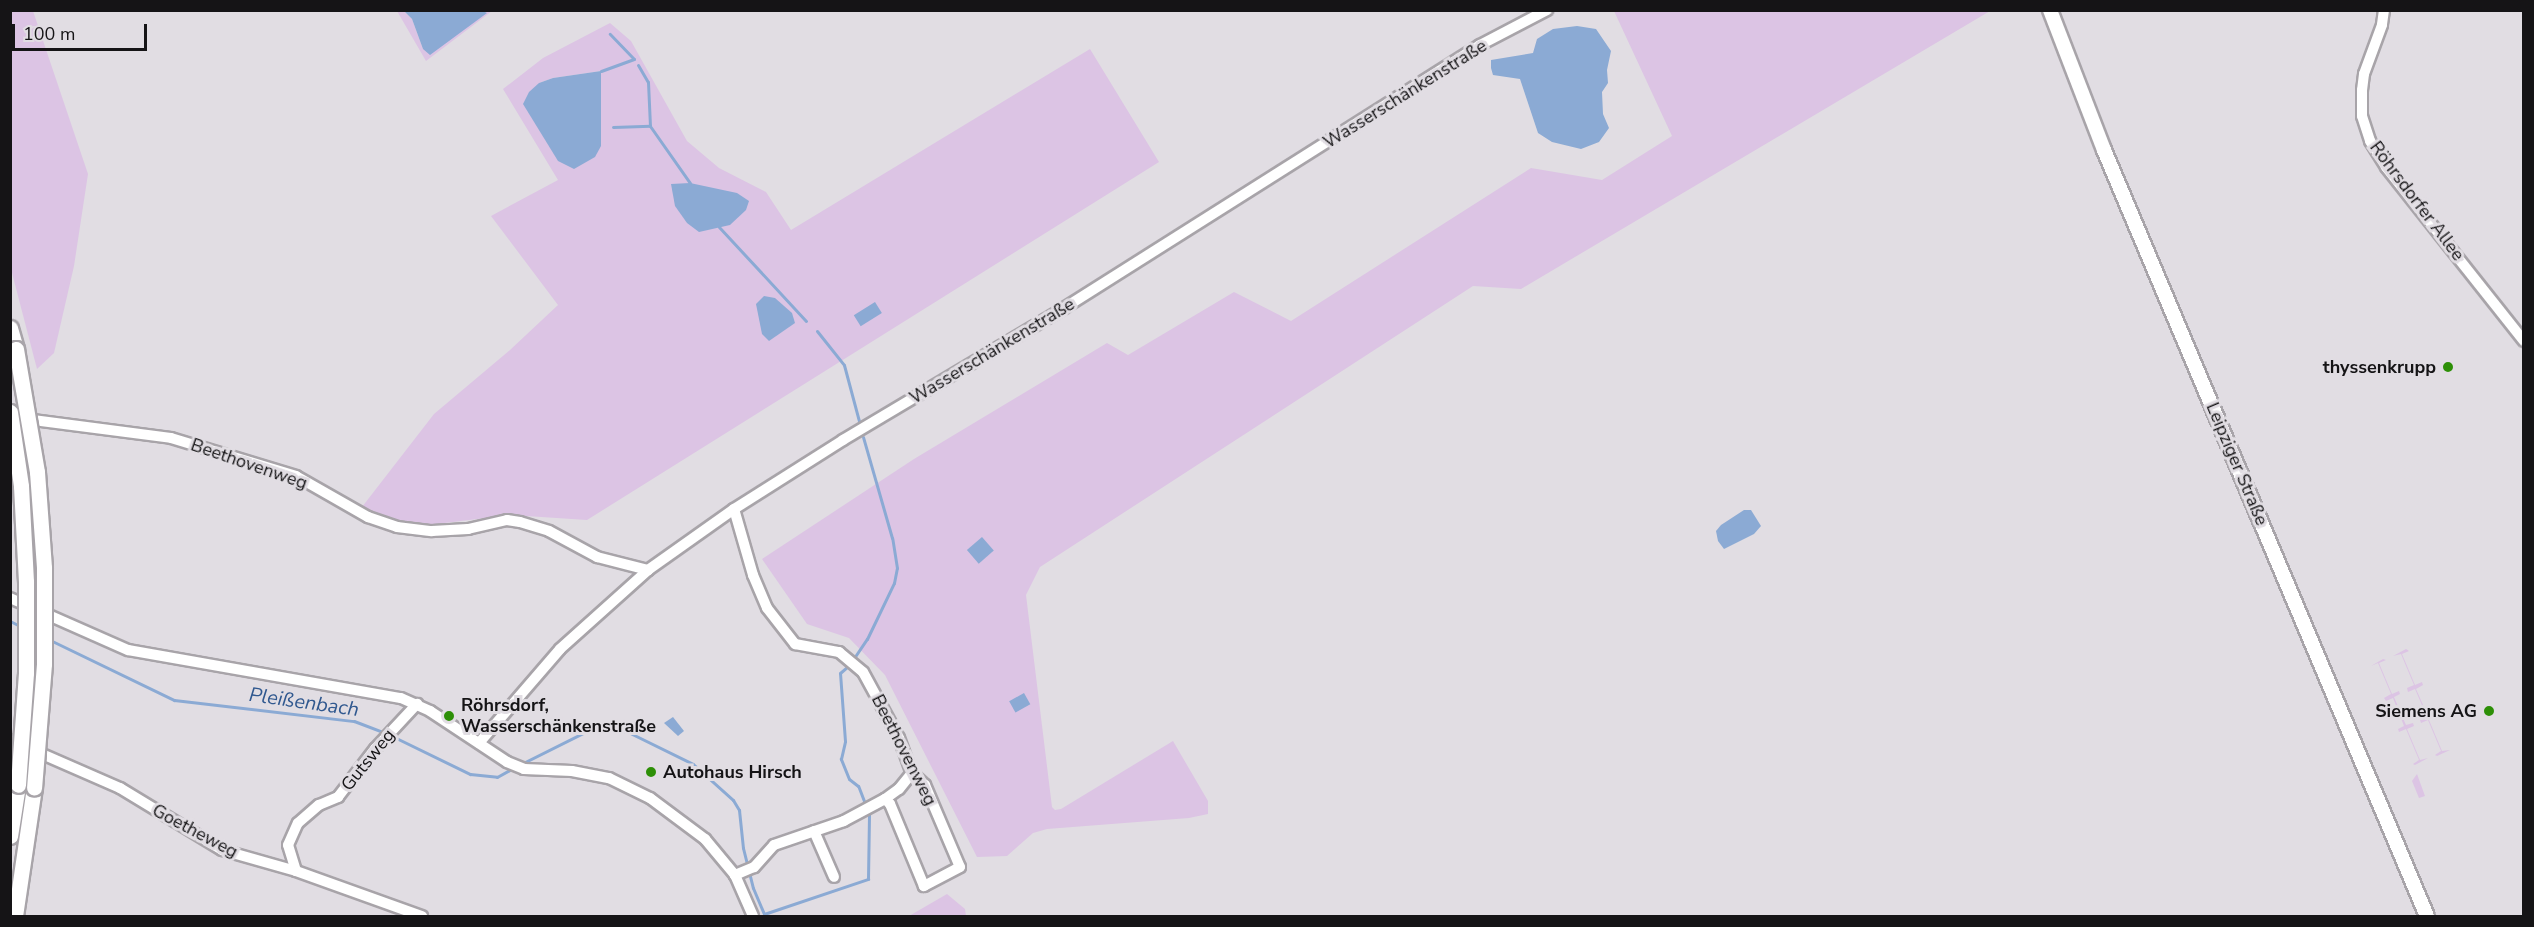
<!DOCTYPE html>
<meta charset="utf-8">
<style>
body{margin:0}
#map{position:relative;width:2534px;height:927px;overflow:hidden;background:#e1dde3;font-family:"Nunito Sans",sans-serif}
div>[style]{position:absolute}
.green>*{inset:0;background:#dcc4e4}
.water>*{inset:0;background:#8baad4;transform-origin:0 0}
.stream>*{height:3px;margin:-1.5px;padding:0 1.5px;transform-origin:1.5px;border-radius:1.5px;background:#8baad4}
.roads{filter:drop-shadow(2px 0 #a8a4a9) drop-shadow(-2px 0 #a8a4a9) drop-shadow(0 2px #a8a4a9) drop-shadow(0 -2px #a8a4a9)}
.minor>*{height:10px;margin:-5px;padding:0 5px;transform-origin:5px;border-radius:5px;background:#fff}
.major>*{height:14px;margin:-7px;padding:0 7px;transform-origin:7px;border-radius:7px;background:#fff}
.highway>*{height:15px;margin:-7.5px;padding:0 7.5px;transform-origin:7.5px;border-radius:7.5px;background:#fff}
.bridges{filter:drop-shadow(2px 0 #a8a4a9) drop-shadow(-2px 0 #a8a4a9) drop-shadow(0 2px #a8a4a9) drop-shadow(0 -2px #a8a4a9)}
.highway-bridge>*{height:15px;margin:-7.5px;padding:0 7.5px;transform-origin:7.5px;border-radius:7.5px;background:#fff}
.dots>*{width:16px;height:16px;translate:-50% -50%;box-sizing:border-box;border:3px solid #e1dde3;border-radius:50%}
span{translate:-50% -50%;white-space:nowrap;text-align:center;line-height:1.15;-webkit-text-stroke:6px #e1dde3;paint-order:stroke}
.street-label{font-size:18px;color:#151416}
.poi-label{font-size:18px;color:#151416;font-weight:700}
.right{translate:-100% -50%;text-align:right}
.left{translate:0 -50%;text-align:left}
.water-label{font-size:20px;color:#30588f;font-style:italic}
.frame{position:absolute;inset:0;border:12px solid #151416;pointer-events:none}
.scale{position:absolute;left:12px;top:24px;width:135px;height:27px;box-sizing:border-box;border:3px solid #151416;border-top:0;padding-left:8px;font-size:18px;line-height:21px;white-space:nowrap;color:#151416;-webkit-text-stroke:4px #e1dde3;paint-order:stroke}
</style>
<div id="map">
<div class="green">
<i style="clip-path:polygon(11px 10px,33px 11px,88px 174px,74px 266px,54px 353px,37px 369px,11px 269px)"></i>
<i style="clip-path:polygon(397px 11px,404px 11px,412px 19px,423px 49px,486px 12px,481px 11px,492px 11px,426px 61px)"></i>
<i style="clip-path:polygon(1614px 11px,1990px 11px,1521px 289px,1473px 286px,1040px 567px,1026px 595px,1052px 807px,1055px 810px,1061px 809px,1173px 741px,1208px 801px,1208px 814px,1189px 818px,1047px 829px,1033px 833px,1007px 856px,977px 857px,885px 675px,849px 638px,807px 624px,762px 559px,914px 459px,1107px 343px,1128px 355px,1234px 292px,1291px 321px,1531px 168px,1602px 180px,1672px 136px)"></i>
<i style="clip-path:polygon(evenodd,610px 23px,631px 41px,687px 141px,719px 168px,766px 192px,791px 230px,1090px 49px,1159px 162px,587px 520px,511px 515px,412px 527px,362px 507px,434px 414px,510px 350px,558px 305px,491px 216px,558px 180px,503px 89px,543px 58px,610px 23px,601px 71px,601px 103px,539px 83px,553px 78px,601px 71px)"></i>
<i style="clip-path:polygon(2406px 649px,2409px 651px,2402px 654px,2415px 685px,2422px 682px,2423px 685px,2416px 689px,2428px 716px,2435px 714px,2436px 717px,2429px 720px,2442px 751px,2450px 750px,2437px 756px,2435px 755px,2441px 751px,2428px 720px,2421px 723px,2420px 720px,2427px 717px,2415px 689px,2408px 692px,2407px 688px,2414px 685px,2401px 654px,2393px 656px)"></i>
<i style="clip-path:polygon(2383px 659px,2386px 660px,2379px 663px,2392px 694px,2399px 691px,2400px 694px,2394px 697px,2406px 725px,2413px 723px,2414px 726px,2407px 729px,2420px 760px,2428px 758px,2415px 765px,2413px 764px,2419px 760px,2406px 729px,2399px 732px,2398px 729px,2404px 726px,2393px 698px,2386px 701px,2384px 698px,2391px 694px,2378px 663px,2371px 666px)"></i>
<i style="clip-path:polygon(2417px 774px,2425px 796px,2419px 798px,2412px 781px)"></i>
<i style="clip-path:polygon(947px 894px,965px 909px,966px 916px,909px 916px)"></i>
</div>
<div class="water">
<i style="clip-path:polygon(481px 10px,487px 13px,430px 55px,423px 49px,412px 19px,404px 11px)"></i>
<i style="clip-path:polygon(1577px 26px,1596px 29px,1611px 51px,1607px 70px,1608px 83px,1602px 92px,1603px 114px,1609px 128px,1599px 142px,1581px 149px,1552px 142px,1538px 133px,1520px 79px,1493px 75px,1491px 68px,1491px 60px,1533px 53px,1537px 39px,1553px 29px)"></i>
<i style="clip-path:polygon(601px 71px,601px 146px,595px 157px,574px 169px,558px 161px,523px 104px,529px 92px,539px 83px,553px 78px)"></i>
<i style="clip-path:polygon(690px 183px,737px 193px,749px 201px,746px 210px,730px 225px,699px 232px,687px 223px,675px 206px,671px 184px)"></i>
<i style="clip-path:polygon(764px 296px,775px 298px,792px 313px,795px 323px,769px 341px,762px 334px,756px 304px)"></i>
<i style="left:875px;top:302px;width:13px;height:25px;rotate:58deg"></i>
<i style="clip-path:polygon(1744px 510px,1751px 510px,1761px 526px,1754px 534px,1724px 549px,1718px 541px,1716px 531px,1721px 525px)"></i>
<i style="left:982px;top:537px;width:18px;height:20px;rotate:49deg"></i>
<i style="left:1024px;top:693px;width:13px;height:17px;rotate:61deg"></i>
<i style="clip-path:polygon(673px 717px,684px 731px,678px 736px,664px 723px)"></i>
</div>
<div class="stream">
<i style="left:638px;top:65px;width:20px;rotate:60deg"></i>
<i style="left:648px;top:82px;width:44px;rotate:87.4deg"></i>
<i style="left:601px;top:71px;width:35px;rotate:-20deg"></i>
<i style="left:634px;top:59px;width:35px;rotate:-134deg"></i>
<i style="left:613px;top:127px;width:37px;rotate:-2deg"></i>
<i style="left:650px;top:126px;width:70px;rotate:54.9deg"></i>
<i style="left:719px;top:227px;width:128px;rotate:47.2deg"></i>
<i style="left:817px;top:331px;width:43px;rotate:51.5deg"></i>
<i style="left:844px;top:365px;width:58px;rotate:75deg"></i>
<i style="left:10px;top:621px;width:11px;rotate:27deg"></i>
<i style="left:50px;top:640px;width:138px;rotate:25.8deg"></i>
<i style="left:174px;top:700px;width:181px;rotate:6.7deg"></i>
<i style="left:354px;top:721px;width:34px;rotate:21deg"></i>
<i style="left:854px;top:658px;width:23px;rotate:-56deg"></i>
<i style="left:867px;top:639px;width:62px;rotate:-64.3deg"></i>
<i style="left:894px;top:583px;width:15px;rotate:-79deg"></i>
<i style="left:897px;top:568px;width:30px;rotate:-99deg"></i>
<i style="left:892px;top:538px;width:105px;rotate:-106deg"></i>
<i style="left:392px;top:736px;width:87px;rotate:26deg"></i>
<i style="left:470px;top:774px;width:27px;rotate:6deg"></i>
<i style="left:497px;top:777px;width:18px;rotate:-29deg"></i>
<i style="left:521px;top:764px;width:87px;rotate:-26.6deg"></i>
<i style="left:599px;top:725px;width:32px;rotate:14deg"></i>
<i style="left:630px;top:733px;width:70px;rotate:26.2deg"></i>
<i style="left:693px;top:764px;width:54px;rotate:42deg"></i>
<i style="left:733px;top:800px;width:12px;rotate:59deg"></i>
<i style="left:739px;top:810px;width:38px;rotate:84deg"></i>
<i style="left:743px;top:848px;width:41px;rotate:76deg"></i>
<i style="left:753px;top:888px;width:30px;rotate:67deg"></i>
<i style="left:764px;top:914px;width:110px;rotate:-18.6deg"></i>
<i style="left:868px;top:879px;width:65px;rotate:-89.1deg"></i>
<i style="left:869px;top:814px;width:30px;rotate:-111deg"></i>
<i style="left:858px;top:786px;width:11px;rotate:-142deg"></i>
<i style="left:849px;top:779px;width:22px;rotate:-112deg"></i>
<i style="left:841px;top:759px;width:18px;rotate:-77deg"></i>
<i style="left:845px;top:741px;width:68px;rotate:-94.2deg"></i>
<i style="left:840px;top:673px;width:9px;rotate:-41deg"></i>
</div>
<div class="roads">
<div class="minor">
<i style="left:2384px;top:10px;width:15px;rotate:98deg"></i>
<i style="left:2382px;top:25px;width:52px;rotate:110.2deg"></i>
<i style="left:2364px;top:74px;width:16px;rotate:97deg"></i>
<i style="left:2362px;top:90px;width:26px;rotate:90deg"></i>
<i style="left:2362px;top:116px;width:26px;rotate:72deg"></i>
<i style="left:2370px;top:141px;width:31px;rotate:58deg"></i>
<i style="left:2386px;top:167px;width:222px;rotate:51.6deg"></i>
<i style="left:10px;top:417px;width:162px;rotate:7.4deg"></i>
<i style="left:171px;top:438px;width:131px;rotate:16.9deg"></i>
<i style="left:296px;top:476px;width:83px;rotate:29.7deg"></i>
<i style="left:368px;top:517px;width:31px;rotate:19deg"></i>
<i style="left:397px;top:527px;width:35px;rotate:7deg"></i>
<i style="left:432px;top:531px;width:36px;rotate:-3deg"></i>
<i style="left:468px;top:529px;width:40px;rotate:-13deg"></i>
<i style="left:507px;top:520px;width:13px;rotate:9deg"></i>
<i style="left:520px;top:522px;width:30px;rotate:17deg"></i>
<i style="left:549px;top:531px;width:55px;rotate:28.4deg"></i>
<i style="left:597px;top:557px;width:53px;rotate:14.3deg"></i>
<i style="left:734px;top:509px;width:69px;rotate:73.9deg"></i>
<i style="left:753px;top:575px;width:36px;rotate:67deg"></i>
<i style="left:767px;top:608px;width:46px;rotate:52.1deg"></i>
<i style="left:795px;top:644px;width:45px;rotate:10.3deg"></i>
<i style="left:839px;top:652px;width:31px;rotate:40deg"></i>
<i style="left:863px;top:672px;width:75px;rotate:61.4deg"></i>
<i style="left:899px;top:738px;width:37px;rotate:70deg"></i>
<i style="left:912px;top:773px;width:18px;rotate:43deg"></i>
<i style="left:925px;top:785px;width:89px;rotate:66.9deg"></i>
<i style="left:960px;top:867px;width:41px;rotate:152.2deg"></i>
<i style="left:924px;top:886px;width:89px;rotate:-112.5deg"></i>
<i style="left:890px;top:804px;width:7px;rotate:-135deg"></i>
<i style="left:885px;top:799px;width:47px;rotate:151.8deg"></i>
<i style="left:844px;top:821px;width:74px;rotate:161.1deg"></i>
<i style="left:774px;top:845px;width:30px;rotate:132deg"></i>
<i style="left:754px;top:867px;width:21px;rotate:157deg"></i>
<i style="left:10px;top:598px;width:129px;rotate:23.8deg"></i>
<i style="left:128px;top:650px;width:277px;rotate:10deg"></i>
<i style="left:401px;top:698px;width:32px;rotate:24deg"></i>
<i style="left:430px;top:711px;width:92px;rotate:33.5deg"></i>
<i style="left:507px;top:762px;width:18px;rotate:22deg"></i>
<i style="left:524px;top:769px;width:48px;rotate:2.4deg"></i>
<i style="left:572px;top:771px;width:38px;rotate:11deg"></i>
<i style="left:609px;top:778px;width:46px;rotate:26deg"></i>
<i style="left:650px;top:798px;width:69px;rotate:36.7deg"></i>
<i style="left:705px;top:839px;width:47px;rotate:50.2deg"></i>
<i style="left:735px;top:875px;width:45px;rotate:66.3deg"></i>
<i style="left:10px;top:740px;width:120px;rotate:23.6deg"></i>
<i style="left:120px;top:788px;width:119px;rotate:31.3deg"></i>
<i style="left:222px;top:850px;width:77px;rotate:15.8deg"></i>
<i style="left:296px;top:871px;width:134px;rotate:19.7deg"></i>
<i style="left:479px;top:743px;width:124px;rotate:-49.2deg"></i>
<i style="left:560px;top:649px;width:118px;rotate:-41.9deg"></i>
<i style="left:648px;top:570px;width:105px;rotate:-35.3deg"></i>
<i style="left:734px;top:509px;width:129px;rotate:-32.3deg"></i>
<i style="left:843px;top:440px;width:257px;rotate:-30.8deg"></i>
<i style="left:1064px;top:308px;width:492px;rotate:-32.3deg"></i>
<i style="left:1480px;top:45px;width:76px;rotate:-27.6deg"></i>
<i style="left:885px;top:799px;width:17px;rotate:-36deg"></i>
<i style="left:899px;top:789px;width:21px;rotate:-51deg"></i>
<i style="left:814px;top:831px;width:50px;rotate:66.5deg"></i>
<i style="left:296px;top:871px;width:27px;rotate:-107deg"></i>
<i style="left:288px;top:845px;width:24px;rotate:-66deg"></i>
<i style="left:298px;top:823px;width:28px;rotate:-41deg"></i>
<i style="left:319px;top:805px;width:21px;rotate:-23deg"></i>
<i style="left:338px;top:797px;width:61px;rotate:-52.4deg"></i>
<i style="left:375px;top:749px;width:62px;rotate:-47deg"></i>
</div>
<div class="major">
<i style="left:2050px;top:10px;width:150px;rotate:68.9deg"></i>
<i style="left:2104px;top:150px;width:831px;rotate:67.14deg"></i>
</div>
<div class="highway">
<i style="left:10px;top:328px;width:22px;rotate:74deg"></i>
<i style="left:10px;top:836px;width:52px;rotate:-81.1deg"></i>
<i style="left:15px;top:916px;width:129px;rotate:-81.6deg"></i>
</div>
</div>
<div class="bridges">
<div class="highway-bridge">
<i style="left:16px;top:349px;width:125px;rotate:80.3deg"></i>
<i style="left:37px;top:472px;width:96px;rotate:85.8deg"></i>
<i style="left:44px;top:568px;width:96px;rotate:90deg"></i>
<i style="left:44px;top:664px;width:124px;rotate:94.6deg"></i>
<i style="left:10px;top:412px;width:75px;rotate:81.5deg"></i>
<i style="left:21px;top:486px;width:96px;rotate:87deg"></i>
<i style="left:26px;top:582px;width:91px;rotate:90deg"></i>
<i style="left:26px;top:673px;width:112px;rotate:94.1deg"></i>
</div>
</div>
<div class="dots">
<i style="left:2448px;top:367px;background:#2d8f07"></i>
<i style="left:2489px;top:711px;background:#2d8f07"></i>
<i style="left:449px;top:716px;background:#2d8f07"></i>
<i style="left:651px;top:772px;background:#2d8f07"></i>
</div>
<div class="street-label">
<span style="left:1405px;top:94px;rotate:-32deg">Wasserschänkenstraße</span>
<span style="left:2417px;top:201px;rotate:53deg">Röhrsdorfer Allee</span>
<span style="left:992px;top:351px;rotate:-31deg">Wasserschänkenstraße</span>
<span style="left:249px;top:464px;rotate:19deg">Beethovenweg</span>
<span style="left:2237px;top:464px;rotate:67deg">Leipziger Straße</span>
<span style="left:904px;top:750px;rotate:63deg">Beethovenweg</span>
<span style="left:368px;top:760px;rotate:-51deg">Gutsweg</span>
<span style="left:195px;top:831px;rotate:28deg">Goetheweg</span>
</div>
<div class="poi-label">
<span class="right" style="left:2436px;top:367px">thyssenkrupp</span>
<span class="left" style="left:461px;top:716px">Röhrsdorf,<br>Wasserschänkenstraße</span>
<span class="right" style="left:2477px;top:711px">Siemens AG</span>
<span class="left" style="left:663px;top:772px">Autohaus Hirsch</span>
</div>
<div class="water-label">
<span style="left:304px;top:702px;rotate:8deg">Pleißenbach</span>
</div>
<div class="frame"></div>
<div class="scale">100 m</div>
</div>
